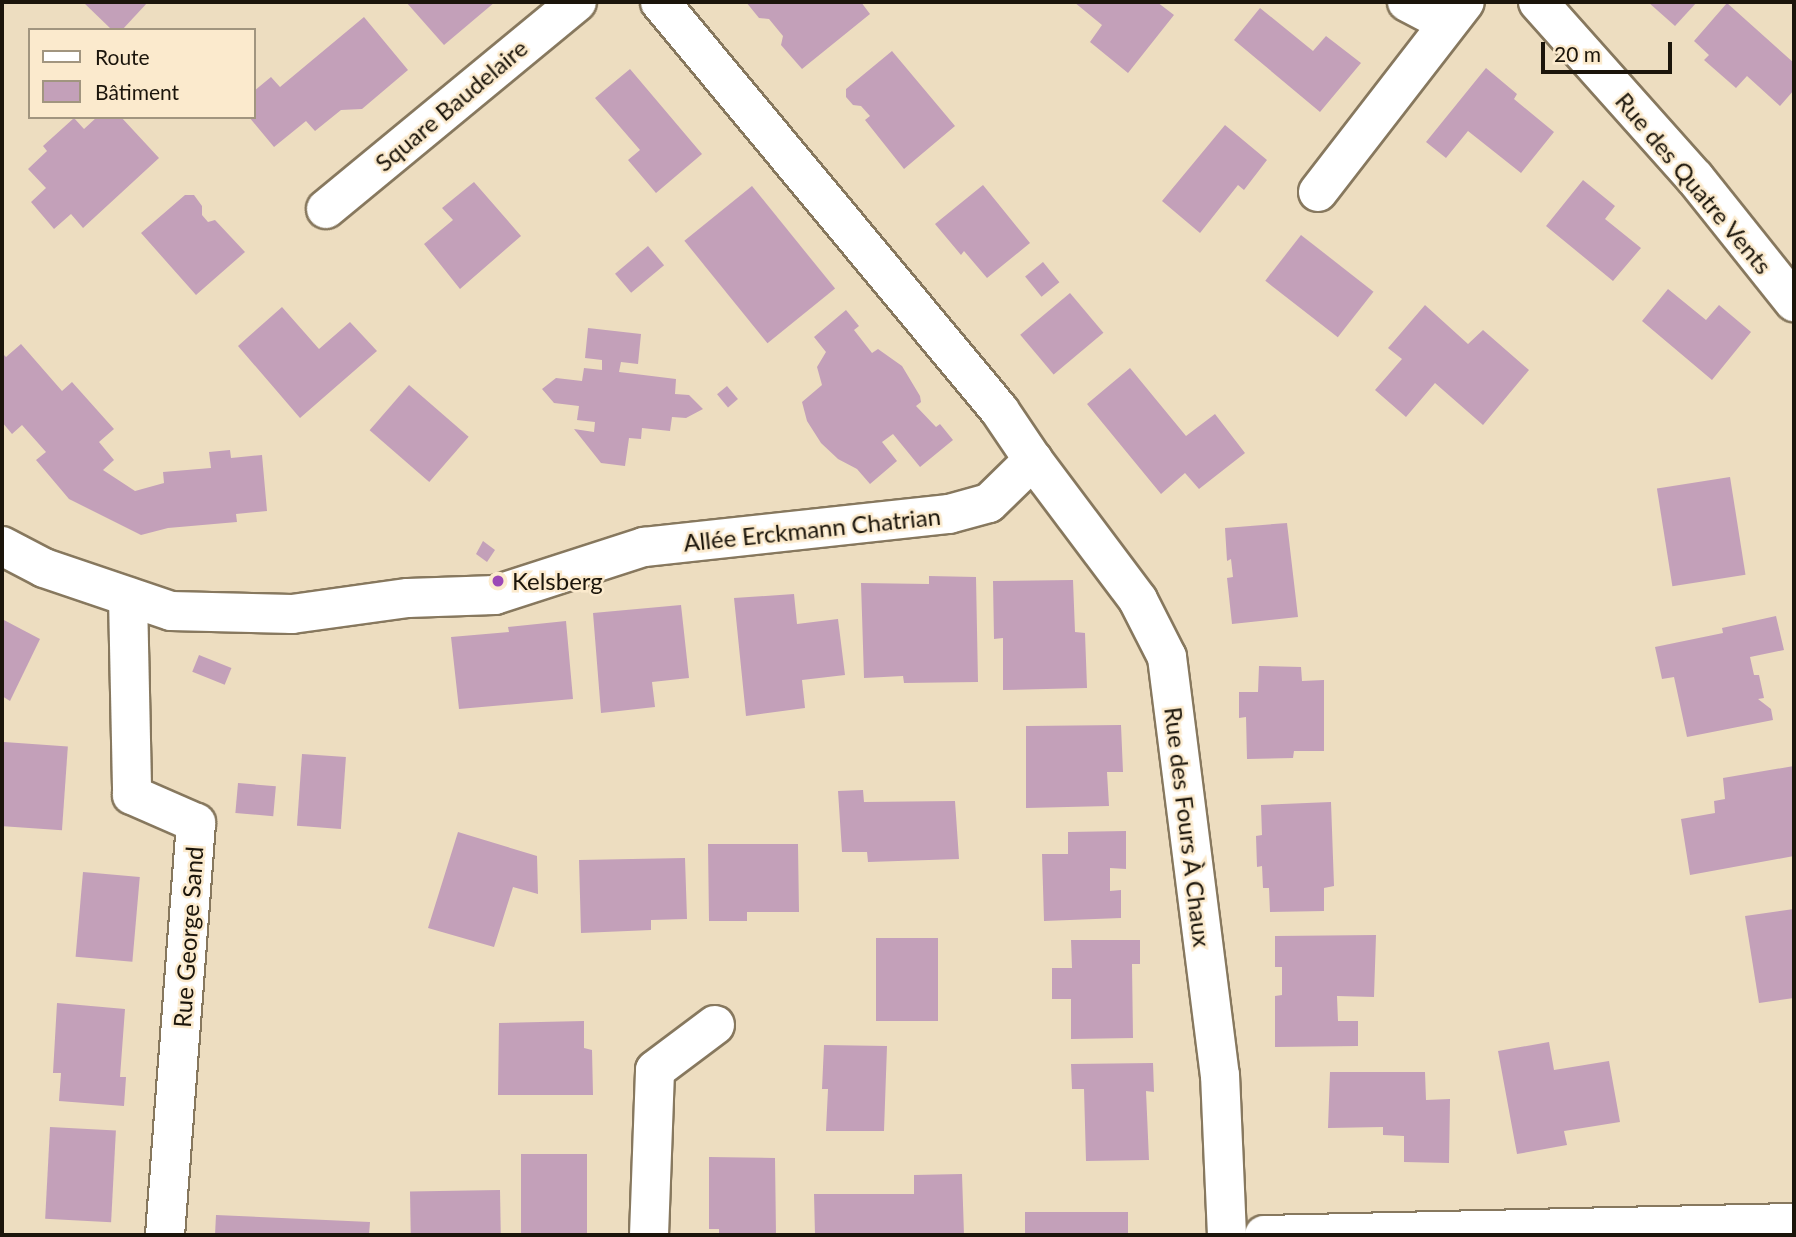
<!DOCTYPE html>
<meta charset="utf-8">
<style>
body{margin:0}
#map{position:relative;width:1796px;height:1237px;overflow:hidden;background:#edddc0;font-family:Lato,sans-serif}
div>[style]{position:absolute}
.building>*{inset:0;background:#c3a0b9;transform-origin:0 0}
.roads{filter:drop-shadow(2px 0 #87785e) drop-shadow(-2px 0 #87785e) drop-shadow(0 2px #87785e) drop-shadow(0 -2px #87785e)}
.street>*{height:38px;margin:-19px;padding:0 19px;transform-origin:19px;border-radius:19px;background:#fff}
.dots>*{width:19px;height:19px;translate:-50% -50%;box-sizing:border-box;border:4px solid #fbeacd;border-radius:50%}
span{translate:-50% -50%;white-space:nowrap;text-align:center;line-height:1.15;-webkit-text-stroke:5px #fbeacd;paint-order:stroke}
.street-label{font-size:24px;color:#1b150b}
.poi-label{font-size:24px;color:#1b150b}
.left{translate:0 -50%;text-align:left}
.frame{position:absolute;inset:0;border:4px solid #1b150b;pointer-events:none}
.legend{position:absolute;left:28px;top:28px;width:228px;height:91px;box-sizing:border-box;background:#fbeacd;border:2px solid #a1957f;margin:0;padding:9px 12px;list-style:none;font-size:21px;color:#1b150b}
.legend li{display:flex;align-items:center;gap:14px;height:35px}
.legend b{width:35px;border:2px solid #a1957f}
.scale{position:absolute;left:1541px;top:42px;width:131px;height:32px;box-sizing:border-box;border:4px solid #1b150b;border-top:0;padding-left:9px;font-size:21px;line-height:24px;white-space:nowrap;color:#1b150b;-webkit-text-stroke:5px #fbeacd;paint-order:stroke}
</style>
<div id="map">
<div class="building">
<i style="clip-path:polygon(83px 2px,148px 2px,122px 30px,112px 30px)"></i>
<i style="clip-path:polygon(406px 2px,495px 2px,444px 45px)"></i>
<i style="clip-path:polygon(746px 2px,861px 2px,870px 14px,802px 69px,781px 45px,783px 36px,769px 19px,759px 18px)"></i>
<i style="clip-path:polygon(1074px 2px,1157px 2px,1174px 15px,1128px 73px,1090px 42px,1102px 25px)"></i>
<i style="clip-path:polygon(1648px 2px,1697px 2px,1675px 26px)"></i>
<i style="clip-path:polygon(1727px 3px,1794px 63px,1794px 90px,1780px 106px,1747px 76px,1736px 88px,1704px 60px,1709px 55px,1694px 41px)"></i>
<i style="clip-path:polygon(1260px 8px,1313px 51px,1326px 36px,1361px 63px,1320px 112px,1234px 40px)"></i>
<i style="clip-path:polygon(364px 17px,408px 70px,362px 109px,341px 110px,315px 131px,306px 121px,274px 147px,249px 117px,254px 117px,254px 91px,271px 77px,280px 87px)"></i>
<i style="clip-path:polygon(892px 51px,955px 126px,904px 169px,865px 120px,870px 116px,861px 106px,853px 105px,846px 97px,846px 89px)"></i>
<i style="clip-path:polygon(1486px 68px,1517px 94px,1514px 99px,1554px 132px,1521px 173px,1468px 131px,1446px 158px,1426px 142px)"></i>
<i style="clip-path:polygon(630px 69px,702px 154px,656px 193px,628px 160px,640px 150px,595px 98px)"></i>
<i style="clip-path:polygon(97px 117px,121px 117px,159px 158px,83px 228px,71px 214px,54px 229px,31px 202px,46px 188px,28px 169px,47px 151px,43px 146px,74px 118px,84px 129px)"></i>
<i style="clip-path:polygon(1225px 125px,1267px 160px,1244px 190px,1238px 185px,1200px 233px,1162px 201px)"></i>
<i style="clip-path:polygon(1583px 180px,1615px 206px,1605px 219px,1641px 248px,1613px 281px,1546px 226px)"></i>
<i style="clip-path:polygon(474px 182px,521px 236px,460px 289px,424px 244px,453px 220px,442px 208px)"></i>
<i style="clip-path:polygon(983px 185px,1030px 243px,987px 278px,964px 251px,961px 255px,935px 224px)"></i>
<i style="left:752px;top:186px;width:132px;height:87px;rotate:51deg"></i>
<i style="clip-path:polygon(185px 195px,194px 195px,202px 206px,202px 215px,208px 222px,215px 220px,245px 252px,196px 295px,141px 233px)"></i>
<i style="left:1301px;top:235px;width:92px;height:58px;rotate:38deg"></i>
<i style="left:648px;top:246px;width:25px;height:43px;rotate:50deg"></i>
<i style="left:1043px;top:262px;width:26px;height:23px;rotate:51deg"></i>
<i style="clip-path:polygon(1668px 289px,1706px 320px,1719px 305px,1751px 332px,1712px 380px,1642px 321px)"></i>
<i style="left:1070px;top:293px;width:52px;height:65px;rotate:50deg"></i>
<i style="clip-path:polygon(1425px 305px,1468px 344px,1483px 330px,1529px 370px,1483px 425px,1435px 383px,1406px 417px,1375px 390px,1402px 359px,1388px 348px)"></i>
<i style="clip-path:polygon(282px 307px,319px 349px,350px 322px,377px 351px,300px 418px,238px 346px)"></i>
<i style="clip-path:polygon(846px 310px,859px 326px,854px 330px,872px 353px,878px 349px,902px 366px,920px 396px,921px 402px,916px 406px,936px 427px,940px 424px,953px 440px,920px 467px,893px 434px,882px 442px,897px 461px,870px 484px,857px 469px,838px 459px,821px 443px,807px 421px,802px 402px,822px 385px,817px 367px,826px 352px,814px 337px)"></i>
<i style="clip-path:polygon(588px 328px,641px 334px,638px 364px,621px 362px,619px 372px,676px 379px,675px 394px,689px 395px,703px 409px,686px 418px,672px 417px,670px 431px,642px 428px,641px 439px,629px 438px,625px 466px,601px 463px,574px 429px,594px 432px,595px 422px,577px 420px,579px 406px,554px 403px,542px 389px,556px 378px,582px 381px,584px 368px,602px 370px,602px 360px,585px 358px)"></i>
<i style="clip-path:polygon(21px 344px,62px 391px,72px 382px,114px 429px,99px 442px,114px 460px,103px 470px,135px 491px,164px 483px,163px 472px,211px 468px,209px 452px,230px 450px,231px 458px,262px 455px,267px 511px,236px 514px,237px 522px,168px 528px,141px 535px,69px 499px,36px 460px,46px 452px,22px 425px,12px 434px,2px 422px,2px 353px,6px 357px)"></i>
<i style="clip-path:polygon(1130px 368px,1186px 436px,1215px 414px,1245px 453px,1199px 489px,1185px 473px,1161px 494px,1087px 404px)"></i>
<i style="left:409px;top:385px;width:79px;height:60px;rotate:41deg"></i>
<i style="left:727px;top:386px;width:17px;height:13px;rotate:50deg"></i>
<i style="left:1730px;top:477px;width:99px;height:74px;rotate:81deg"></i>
<i style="clip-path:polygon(1287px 523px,1298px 617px,1232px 624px,1227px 578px,1233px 577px,1231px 559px,1227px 561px,1225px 528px)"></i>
<i style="clip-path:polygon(483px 541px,495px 550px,487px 562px,476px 554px)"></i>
<i style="clip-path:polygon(929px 576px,976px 577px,978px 682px,904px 683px,903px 676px,864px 678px,861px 583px,929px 584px)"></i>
<i style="clip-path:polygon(1073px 580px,1075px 632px,1085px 633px,1087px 688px,1003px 690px,1003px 638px,994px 639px,993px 581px)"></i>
<i style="clip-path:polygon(794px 594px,797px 624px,838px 619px,845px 675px,802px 680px,805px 708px,746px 716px,734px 598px)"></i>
<i style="clip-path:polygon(681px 605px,689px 678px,652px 682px,655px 707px,601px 713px,593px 613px)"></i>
<i style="clip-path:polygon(1776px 616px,1784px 650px,1750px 657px,1754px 675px,1759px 675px,1764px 698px,1758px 699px,1771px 709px,1773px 720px,1687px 737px,1674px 677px,1662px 679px,1655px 647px,1723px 633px,1722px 628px)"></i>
<i style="clip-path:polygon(2px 619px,40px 639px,10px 701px,2px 696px)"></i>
<i style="clip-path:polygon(566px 621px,573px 699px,459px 709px,451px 637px,509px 632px,508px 627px)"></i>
<i style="left:199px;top:655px;width:35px;height:18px;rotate:22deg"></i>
<i style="clip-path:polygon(1259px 666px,1301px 667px,1302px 681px,1324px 680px,1324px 751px,1294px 751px,1293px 758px,1247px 759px,1246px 717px,1239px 718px,1239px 692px,1258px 692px)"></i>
<i style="clip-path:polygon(1121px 725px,1123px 772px,1107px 772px,1109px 806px,1026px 808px,1026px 726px)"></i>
<i style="left:4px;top:742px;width:64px;height:84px;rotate:4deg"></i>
<i style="left:302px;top:754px;width:44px;height:72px;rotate:4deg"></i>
<i style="clip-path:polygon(1794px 766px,1794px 856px,1690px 875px,1681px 819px,1715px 813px,1714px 801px,1725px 799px,1723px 778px)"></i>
<i style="left:238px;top:783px;width:38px;height:30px;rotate:5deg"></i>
<i style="clip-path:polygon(863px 790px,864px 802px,955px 801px,959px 859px,868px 862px,867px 852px,842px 852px,838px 791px)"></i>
<i style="clip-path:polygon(1331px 802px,1334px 886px,1324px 888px,1324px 911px,1270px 912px,1269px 888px,1263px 888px,1262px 866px,1257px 867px,1256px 836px,1262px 835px,1261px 805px)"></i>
<i style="clip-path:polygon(1126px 831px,1126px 869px,1110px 868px,1110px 891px,1121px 890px,1121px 918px,1044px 921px,1042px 854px,1068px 854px,1068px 832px)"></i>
<i style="clip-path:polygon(458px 832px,537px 856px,538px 894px,513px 887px,494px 947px,428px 928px)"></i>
<i style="clip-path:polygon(708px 844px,798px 844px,799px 912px,747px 912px,747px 921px,709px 921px)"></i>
<i style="clip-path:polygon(685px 858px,687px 919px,651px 920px,651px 930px,581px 933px,579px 860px)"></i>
<i style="left:83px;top:872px;width:57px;height:85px;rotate:5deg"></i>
<i style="clip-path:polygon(1794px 909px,1794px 998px,1759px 1003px,1745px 916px)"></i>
<i style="clip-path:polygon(1376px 935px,1374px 997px,1337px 996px,1338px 1021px,1358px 1021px,1358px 1046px,1275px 1047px,1275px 996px,1282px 995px,1282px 967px,1275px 967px,1275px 936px)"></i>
<i style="left:876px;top:938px;width:62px;height:83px"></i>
<i style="clip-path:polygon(1071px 940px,1140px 940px,1140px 964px,1132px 964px,1133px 1038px,1071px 1039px,1071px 999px,1052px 999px,1052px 968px,1072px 968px)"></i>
<i style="clip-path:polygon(57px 1003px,125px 1009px,120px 1077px,126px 1077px,124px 1106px,59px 1101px,61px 1073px,53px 1073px)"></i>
<i style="clip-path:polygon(584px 1021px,584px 1048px,592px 1050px,593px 1095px,498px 1095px,499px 1023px)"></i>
<i style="clip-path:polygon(1549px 1042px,1554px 1070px,1609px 1061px,1620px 1122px,1564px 1131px,1567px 1145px,1517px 1154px,1498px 1051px)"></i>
<i style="clip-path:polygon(824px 1045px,887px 1046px,884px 1131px,826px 1131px,828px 1089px,822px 1089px)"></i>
<i style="clip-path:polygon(1153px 1063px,1154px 1092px,1146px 1091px,1149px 1160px,1086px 1161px,1084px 1089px,1072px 1089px,1071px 1064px)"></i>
<i style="clip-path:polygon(1330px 1072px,1425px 1072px,1426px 1100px,1450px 1099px,1449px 1163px,1404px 1162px,1404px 1136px,1383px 1135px,1383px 1127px,1328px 1128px)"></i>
<i style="left:50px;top:1127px;width:66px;height:92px;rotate:3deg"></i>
<i style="left:521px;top:1154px;width:66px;height:81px"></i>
<i style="clip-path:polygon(709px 1157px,775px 1158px,776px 1235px,719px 1235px,719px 1229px,709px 1229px)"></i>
<i style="clip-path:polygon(962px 1174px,964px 1235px,815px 1235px,814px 1194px,914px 1194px,914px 1175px)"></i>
<i style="left:500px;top:1190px;width:45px;height:90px;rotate:89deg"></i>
<i style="left:1128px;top:1212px;width:23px;height:103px;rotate:90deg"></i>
<i style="clip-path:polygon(216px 1215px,370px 1222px,369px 1235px,215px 1235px)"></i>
</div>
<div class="roads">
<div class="street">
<i style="left:1407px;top:2px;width:45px;rotate:27.7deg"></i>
<i style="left:1538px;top:2px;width:236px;rotate:48.3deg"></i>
<i style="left:1695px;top:178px;width:159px;rotate:51.4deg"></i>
<i style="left:1318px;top:192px;width:240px;rotate:-52.3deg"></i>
<i style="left:326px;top:209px;width:325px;rotate:-39.5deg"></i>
<i style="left:1033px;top:460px;width:175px;rotate:53.1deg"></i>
<i style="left:1138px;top:600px;width:64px;rotate:63deg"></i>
<i style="left:1167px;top:657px;width:421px;rotate:82.8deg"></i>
<i style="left:1220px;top:1075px;width:160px;rotate:87.5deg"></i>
<i style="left:2px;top:546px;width:47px;rotate:27.6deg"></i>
<i style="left:44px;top:568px;width:134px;rotate:18.7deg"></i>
<i style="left:171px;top:611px;width:121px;rotate:1.4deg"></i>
<i style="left:292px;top:614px;width:117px;rotate:-7.9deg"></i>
<i style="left:408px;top:598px;width:87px;rotate:-2deg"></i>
<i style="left:495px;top:595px;width:157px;rotate:-17.9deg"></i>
<i style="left:644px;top:547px;width:307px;rotate:-6.2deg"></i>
<i style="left:949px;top:514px;width:41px;rotate:-15.4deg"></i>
<i style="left:989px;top:503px;width:62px;rotate:-44.3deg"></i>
<i style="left:1033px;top:460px;width:59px;rotate:-124deg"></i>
<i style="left:1000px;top:411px;width:532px;rotate:-129.74deg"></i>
<i style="left:128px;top:597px;width:198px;rotate:88.8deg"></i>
<i style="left:132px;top:795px;width:70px;rotate:23.6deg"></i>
<i style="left:196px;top:823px;width:413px;rotate:94.3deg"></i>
<i style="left:649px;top:1235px;width:165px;rotate:-87.9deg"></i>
<i style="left:655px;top:1070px;width:75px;rotate:-36.9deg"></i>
<i style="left:1264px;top:1235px;width:530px;rotate:-1.3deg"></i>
</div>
</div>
<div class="dots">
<i style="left:498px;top:581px;background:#9b48b7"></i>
</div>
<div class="street-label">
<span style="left:451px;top:105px;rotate:-40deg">Square Baudelaire</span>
<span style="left:1694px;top:183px;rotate:50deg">Rue des Quatre Vents</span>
<span style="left:812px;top:529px;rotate:-6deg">Allée Erckmann Chatrian</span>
<span style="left:1188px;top:827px;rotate:83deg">Rue des Fours À Chaux</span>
<span style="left:188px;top:937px;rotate:-86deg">Rue George Sand</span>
</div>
<div class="poi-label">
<span class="left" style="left:512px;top:581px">Kelsberg</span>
</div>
<div class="frame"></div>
<ul class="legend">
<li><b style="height:9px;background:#fff"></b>Route</li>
<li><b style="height:19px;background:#c3a0b9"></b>Bâtiment</li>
</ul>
<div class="scale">20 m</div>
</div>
